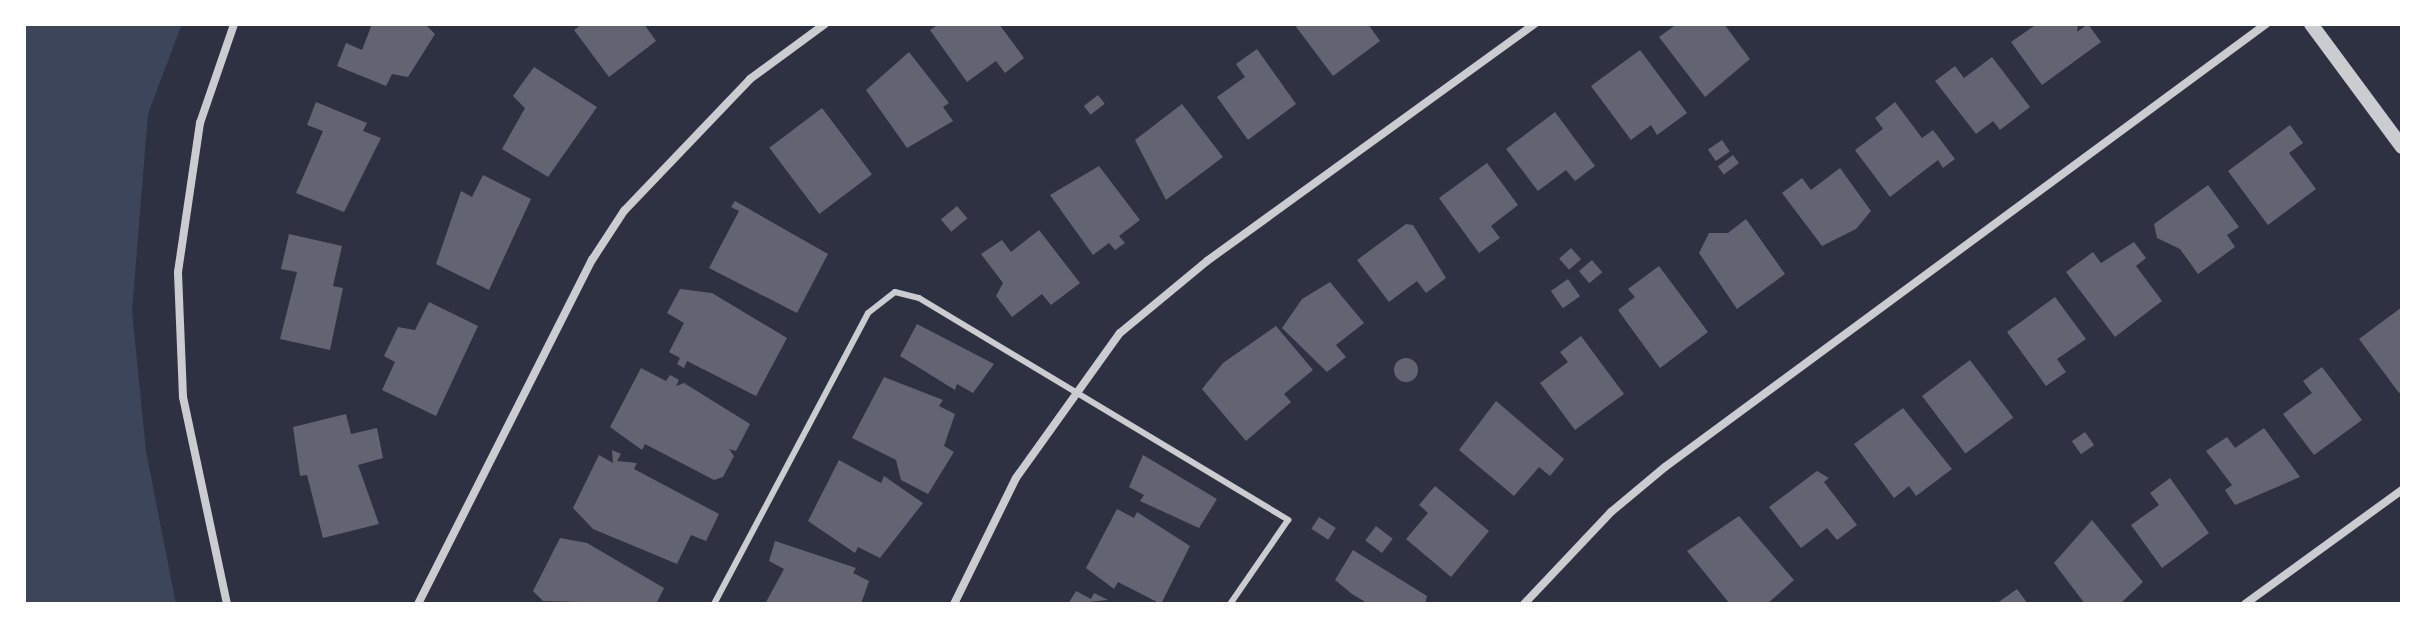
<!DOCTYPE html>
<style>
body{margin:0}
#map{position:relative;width:2426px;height:628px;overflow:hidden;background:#2d3142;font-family:Bitter,serif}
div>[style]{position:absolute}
.green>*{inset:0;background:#3c4559}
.building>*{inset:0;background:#626471;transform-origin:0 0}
.round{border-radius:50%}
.service>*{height:6px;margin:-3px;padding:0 3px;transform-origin:3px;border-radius:3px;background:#caccd0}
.minor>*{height:8px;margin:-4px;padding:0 4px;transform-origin:4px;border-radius:4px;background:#caccd0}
.tertiary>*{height:14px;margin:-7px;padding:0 7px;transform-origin:7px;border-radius:7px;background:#caccd0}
span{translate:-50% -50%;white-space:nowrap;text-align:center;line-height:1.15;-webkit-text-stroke:7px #fff;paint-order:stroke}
.frame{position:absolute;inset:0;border:26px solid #fff;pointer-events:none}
</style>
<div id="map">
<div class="green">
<i style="clip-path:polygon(24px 24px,182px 24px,148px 114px,132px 311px,146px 451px,176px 604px,24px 604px)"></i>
</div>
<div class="building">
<i style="clip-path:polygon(372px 24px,425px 24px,435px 34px,408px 77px,392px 74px,386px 86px,337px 66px,346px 43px,362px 50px)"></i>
<i style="clip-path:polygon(582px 24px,644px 24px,656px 41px,609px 77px,574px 30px)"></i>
<i style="clip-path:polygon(939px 24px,999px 24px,1024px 58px,1005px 73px,996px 61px,967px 82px,930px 30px)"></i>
<i style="clip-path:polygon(1294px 24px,1368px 24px,1380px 41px,1333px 76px)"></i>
<i style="clip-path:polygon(1677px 24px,1724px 24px,1750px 59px,1705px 97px,1659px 37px)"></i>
<i style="clip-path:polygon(2037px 24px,2078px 24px,2077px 32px,2088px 24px,2101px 42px,2042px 85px,2011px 42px)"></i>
<i style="clip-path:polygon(1257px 49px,1296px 104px,1248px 140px,1217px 97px,1245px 77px,1236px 64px)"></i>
<i style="clip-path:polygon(1640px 50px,1687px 113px,1657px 135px,1651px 125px,1631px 140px,1591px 86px)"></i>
<i style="clip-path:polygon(909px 52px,949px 103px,943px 107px,953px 121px,907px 148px,866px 90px)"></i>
<i style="clip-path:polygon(1992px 57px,2030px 107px,2000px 130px,1993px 121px,1976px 134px,1935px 81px,1955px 66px,1964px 78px)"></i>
<i style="clip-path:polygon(534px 67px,597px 107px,548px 177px,502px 149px,525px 108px,513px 96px)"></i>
<i style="left:1098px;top:95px;width:11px;height:18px;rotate:52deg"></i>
<i style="clip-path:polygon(316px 102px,367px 123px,363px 131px,381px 138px,344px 212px,296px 193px,323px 131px,307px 125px)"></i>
<i style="clip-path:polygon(1895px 102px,1922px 138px,1933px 130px,1955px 159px,1943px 168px,1938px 160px,1890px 197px,1855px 150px,1883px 129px,1875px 118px)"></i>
<i style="clip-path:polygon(1182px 104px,1223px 157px,1166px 200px,1135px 140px)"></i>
<i style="left:822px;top:108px;width:83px;height:66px;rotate:53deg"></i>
<i style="clip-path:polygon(1555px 112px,1595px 166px,1575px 181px,1566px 170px,1538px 191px,1506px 149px)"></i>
<i style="clip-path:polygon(2290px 125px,2303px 143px,2289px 153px,2316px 189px,2268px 225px,2228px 171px)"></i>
<i style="left:1722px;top:140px;width:14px;height:17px;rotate:56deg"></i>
<i style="left:1733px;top:155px;width:10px;height:19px;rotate:53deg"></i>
<i style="clip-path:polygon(1487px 163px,1518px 205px,1491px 226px,1500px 238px,1479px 253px,1439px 198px)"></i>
<i style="clip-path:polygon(1099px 166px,1140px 220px,1119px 236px,1125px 243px,1115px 250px,1109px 243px,1093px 255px,1050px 195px)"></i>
<i style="clip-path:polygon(1840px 168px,1871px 211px,1856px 229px,1822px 246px,1782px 193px,1802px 178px,1811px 190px)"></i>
<i style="clip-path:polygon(483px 175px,531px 199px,489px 290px,436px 264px,461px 191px,472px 197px)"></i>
<i style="clip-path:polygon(2208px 185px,2239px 227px,2227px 235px,2235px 247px,2198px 274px,2180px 249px,2157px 238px,2154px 224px)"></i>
<i style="clip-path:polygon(735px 201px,828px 254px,797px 313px,709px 268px,739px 211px,731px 207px)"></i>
<i style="left:957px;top:206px;width:16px;height:21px;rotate:50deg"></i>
<i style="clip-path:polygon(1746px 219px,1785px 274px,1737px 309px,1699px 253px,1709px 233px,1728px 233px)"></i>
<i style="clip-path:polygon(1406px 224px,1413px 225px,1446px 278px,1426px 293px,1417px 281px,1389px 302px,1357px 260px)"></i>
<i style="clip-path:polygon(1039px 230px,1080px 283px,1051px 305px,1042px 294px,1012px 317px,996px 296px,1003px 283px,981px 254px,1002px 240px,1011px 252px)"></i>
<i style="clip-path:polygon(289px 234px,342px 246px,333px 286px,343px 288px,330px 350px,280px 339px,297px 272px,281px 269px)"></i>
<i style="clip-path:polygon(2134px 242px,2146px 258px,2136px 266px,2162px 301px,2115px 337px,2066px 272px,2093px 252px,2101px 263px)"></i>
<i style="left:1571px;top:248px;width:15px;height:16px;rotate:48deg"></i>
<i style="left:1592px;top:260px;width:16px;height:17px;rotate:50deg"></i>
<i style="clip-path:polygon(1659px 266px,1708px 332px,1660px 368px,1618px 310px,1635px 297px,1628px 289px)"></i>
<i style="left:1568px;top:279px;width:21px;height:21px;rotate:55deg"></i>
<i style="clip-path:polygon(1330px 282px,1364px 323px,1336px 345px,1346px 357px,1327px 372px,1282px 328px,1302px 299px)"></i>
<i style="clip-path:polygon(680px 289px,712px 293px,787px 338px,756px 396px,687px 361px,684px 368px,677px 364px,680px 358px,669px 352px,684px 323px,667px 313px)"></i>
<i style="clip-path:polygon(2055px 297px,2086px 339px,2057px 359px,2066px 372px,2046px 386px,2007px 332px)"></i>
<i style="clip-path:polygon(429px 302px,478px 326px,436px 416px,382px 390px,395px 362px,384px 356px,398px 327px,415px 330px)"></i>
<i style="clip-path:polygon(2402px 307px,2402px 391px,2399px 393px,2359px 339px)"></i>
<i style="clip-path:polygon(917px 324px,994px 364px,973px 393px,957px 384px,955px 390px,900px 356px)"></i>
<i style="clip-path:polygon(1276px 326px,1313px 370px,1284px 394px,1291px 402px,1246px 441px,1202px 389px,1223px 363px)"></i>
<i style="clip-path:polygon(1581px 336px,1624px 394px,1575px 430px,1540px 383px,1568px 362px,1560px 352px)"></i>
<i class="round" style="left:1394px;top:358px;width:24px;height:24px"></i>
<i style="left:1970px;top:360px;width:72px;height:60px;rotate:53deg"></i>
<i style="clip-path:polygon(2322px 367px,2362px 420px,2314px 455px,2283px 414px,2312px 393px,2303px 381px)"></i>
<i style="clip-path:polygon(641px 368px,666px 381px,670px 375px,679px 380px,676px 386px,684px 383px,750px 424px,736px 451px,729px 449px,734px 456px,723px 477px,714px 480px,645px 444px,642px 450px,610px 427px)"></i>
<i style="clip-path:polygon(884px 377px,943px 400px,939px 406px,955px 414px,944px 446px,954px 452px,928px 494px,901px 480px,896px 460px,852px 438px)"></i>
<i style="clip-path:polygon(1496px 401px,1564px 459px,1550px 476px,1539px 467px,1514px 496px,1459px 450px)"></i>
<i style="clip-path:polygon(1903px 408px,1952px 469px,1916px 496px,1909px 486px,1894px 498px,1854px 444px)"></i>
<i style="clip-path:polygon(346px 414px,351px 434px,377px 428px,383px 458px,358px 465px,379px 524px,323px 538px,307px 475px,300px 476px,293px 427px)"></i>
<i style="clip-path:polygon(2264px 428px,2300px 477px,2235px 505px,2225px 490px,2232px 485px,2206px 451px,2227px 437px,2235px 448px)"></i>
<i style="left:2085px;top:432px;width:16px;height:16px;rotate:55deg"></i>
<i style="clip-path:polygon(612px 450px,621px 454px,617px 461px,637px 463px,634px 469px,719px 514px,706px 541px,691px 535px,677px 564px,593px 529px,573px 508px,599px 455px,613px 463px)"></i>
<i style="clip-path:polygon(1143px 455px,1217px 499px,1199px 528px,1140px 501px,1144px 495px,1129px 487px)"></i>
<i style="clip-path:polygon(839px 460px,881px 483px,884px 476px,923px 503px,880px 558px,858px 547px,855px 553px,808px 521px)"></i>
<i style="clip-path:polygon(1817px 471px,1829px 478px,1824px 482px,1857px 525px,1837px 540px,1827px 528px,1801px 548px,1769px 507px)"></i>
<i style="clip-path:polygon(2170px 478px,2209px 533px,2162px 568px,2131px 525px,2159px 505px,2150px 493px)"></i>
<i style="clip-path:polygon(1435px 486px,1489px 531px,1451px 577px,1406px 539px,1428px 513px,1419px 505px)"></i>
<i style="clip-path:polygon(1117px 509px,1134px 518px,1137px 512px,1190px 546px,1161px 604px,1118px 582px,1114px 589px,1086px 568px)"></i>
<i style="clip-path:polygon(1739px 516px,1794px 580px,1767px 604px,1730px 604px,1687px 551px)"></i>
<i style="left:1319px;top:517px;width:20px;height:14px;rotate:33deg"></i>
<i style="clip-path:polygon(2092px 520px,2143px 582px,2120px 604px,2085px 604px,2054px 563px)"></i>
<i style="left:1376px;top:526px;width:21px;height:18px;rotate:37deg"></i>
<i style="clip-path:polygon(560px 538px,587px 543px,664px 588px,656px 604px,543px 601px,533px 591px)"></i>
<i style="clip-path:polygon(775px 541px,856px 568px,853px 573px,869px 581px,861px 604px,765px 604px,784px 569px,769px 561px)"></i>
<i style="clip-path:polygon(1353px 550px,1427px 596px,1425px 604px,1367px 603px,1352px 594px,1335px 580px)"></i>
<i style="clip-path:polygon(2017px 589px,2028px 604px,1996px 604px)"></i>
<i style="clip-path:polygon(1076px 591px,1091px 599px,1094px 593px,1108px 600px,1068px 604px)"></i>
</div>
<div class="service">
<i style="left:714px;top:604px;width:329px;rotate:-62.1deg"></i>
<i style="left:868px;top:313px;width:34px;rotate:-38deg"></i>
<i style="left:895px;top:292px;width:25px;rotate:14deg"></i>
<i style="left:919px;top:298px;width:431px;rotate:31deg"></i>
<i style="left:1288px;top:520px;width:102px;rotate:124.6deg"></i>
</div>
<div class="minor">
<i style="left:227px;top:604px;width:212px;rotate:-102deg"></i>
<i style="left:183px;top:397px;width:125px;rotate:-92.3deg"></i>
<i style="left:178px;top:272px;width:151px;rotate:-81.6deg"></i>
<i style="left:200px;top:123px;width:105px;rotate:-71deg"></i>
<i style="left:418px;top:604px;width:386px;rotate:-63.2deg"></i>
<i style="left:592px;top:260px;width:59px;rotate:-56.9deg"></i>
<i style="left:624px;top:211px;width:182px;rotate:-46.3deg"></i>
<i style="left:750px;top:79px;width:93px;rotate:-36.3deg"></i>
<i style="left:954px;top:604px;width:140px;rotate:-63.8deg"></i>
<i style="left:1016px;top:478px;width:178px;rotate:-54.4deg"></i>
<i style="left:1120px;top:333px;width:113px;rotate:-39.6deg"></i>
<i style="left:1207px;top:261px;width:405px;rotate:-35.9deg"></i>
<i style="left:1524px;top:604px;width:127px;rotate:-46.6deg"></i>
<i style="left:1611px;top:512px;width:70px;rotate:-39.8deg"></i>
<i style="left:1665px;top:467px;width:747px;rotate:-36.39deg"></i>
<i style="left:2245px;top:604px;width:194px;rotate:-36deg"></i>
</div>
<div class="tertiary">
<i style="left:2311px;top:24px;width:153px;rotate:53.5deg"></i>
</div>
<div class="frame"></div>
</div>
